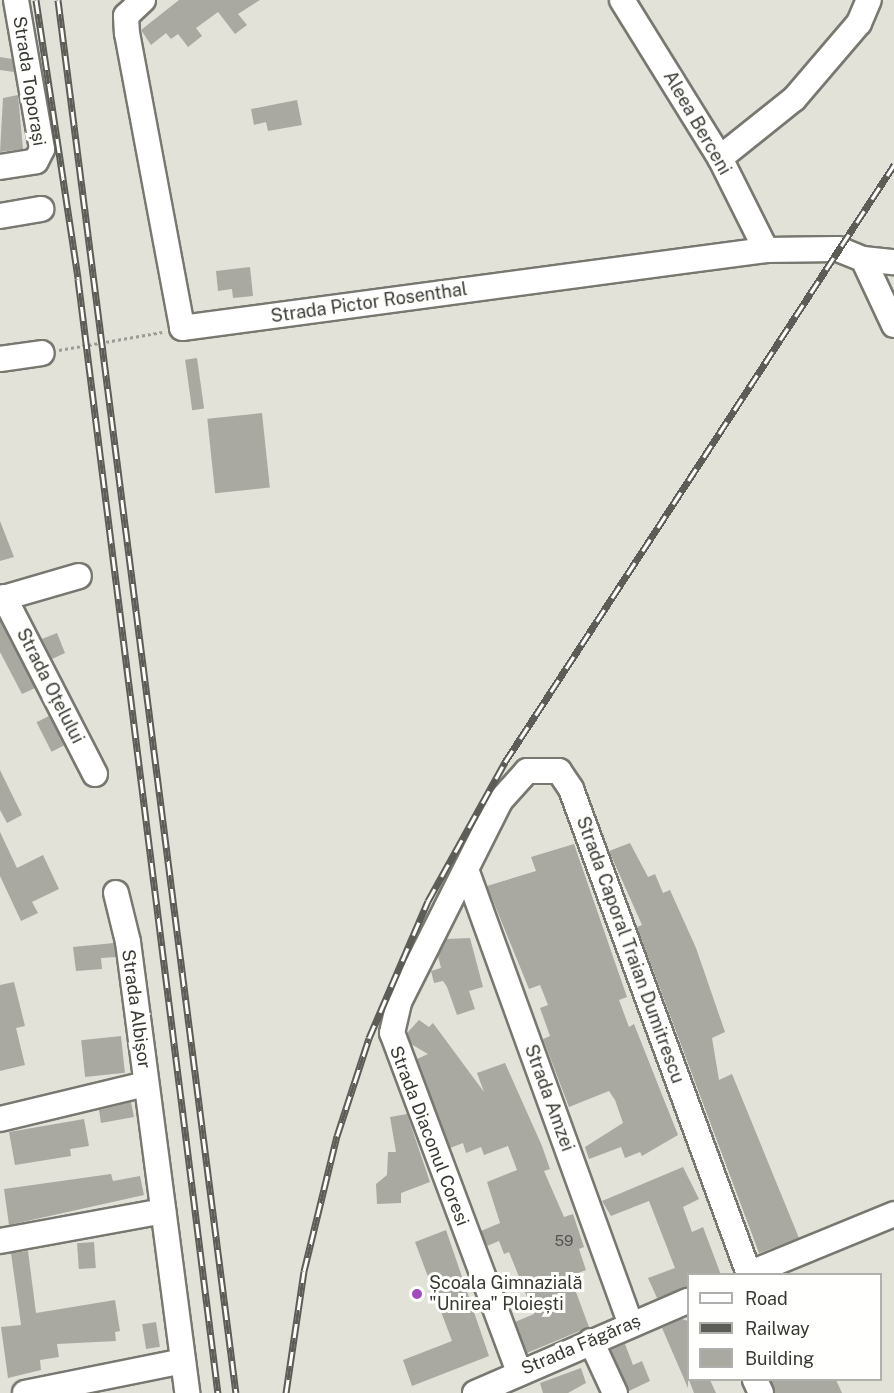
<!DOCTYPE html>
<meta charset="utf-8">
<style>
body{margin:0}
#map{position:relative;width:894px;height:1393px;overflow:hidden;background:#e2e2d9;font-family:"Public Sans",sans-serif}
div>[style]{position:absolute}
.building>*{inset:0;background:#a9a9a1;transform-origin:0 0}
.path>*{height:3px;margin-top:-1.5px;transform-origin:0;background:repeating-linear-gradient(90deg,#9c9c95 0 3px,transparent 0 6px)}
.roads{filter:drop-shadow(2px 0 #787871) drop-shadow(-2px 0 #787871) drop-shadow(0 2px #787871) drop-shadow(0 -2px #787871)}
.minor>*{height:24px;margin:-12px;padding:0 12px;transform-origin:12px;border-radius:12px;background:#fff}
.rail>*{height:7px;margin-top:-3.5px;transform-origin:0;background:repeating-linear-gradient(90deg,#fffffe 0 14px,#5d5d58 0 28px);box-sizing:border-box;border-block:2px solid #5d5d58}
.dots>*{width:16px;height:16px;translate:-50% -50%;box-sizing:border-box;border:3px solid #fffffe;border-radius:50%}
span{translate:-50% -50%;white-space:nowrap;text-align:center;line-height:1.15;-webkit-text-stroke:6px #fffffe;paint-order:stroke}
.number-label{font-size:15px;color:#54544f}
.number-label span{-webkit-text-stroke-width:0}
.street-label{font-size:18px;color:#383834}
.poi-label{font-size:18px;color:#383834}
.left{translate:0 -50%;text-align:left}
.legend{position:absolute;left:687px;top:1273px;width:195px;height:108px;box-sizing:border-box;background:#fffffe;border:2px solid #afafad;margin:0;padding:8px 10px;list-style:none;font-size:18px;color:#383834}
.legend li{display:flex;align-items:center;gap:12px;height:30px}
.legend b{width:30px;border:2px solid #afafad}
</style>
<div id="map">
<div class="building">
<i style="clip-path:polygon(179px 0,260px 0,238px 14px,247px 25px,235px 34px,218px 12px,196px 28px,202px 36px,188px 47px,178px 34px,171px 39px,166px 33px,151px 45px,141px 30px)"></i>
<i style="clip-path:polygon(0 57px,12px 59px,14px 72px,0 70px)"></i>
<i style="clip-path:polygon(18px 95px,23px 149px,0 152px,3px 98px)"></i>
<i style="clip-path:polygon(297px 100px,302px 125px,268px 131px,266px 122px,254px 125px,251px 109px)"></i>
<i style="clip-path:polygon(250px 267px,253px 296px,233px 298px,232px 289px,218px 291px,216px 271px)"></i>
<i style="left:197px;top:358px;width:51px;height:12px;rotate:82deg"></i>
<i style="left:262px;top:413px;width:75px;height:55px;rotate:84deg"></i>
<i style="clip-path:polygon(0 521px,14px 557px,0 561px)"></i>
<i style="clip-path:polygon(0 620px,35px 688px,22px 694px,0 652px)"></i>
<i style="clip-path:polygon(57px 633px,65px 653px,52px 659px,42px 639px)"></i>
<i style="left:49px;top:716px;width:33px;height:14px;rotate:63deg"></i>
<i style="clip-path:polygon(0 770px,22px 815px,7px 823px,0 810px)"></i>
<i style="clip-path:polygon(0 832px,17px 868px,43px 855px,59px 889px,32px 902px,38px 913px,21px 921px,0 876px)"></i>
<i style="clip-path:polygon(630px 843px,648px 877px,655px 874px,663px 893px,670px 890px,696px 948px,725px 1032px,712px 1038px,719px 1080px,732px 1074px,799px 1238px,759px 1253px,637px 927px,642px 925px,609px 851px)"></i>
<i style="clip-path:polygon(574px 844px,627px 997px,619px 1000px,629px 1027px,634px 1024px,678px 1135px,642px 1156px,640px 1152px,625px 1158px,621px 1147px,589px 1159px,585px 1147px,623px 1123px,615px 1100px,609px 1091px,569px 1107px,543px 1039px,550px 1036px,540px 1008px,548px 1005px,540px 985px,529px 989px,487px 886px,536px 871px,531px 857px)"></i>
<i style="clip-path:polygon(470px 938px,483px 987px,469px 991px,475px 1009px,457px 1015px,447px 987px,443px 981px,434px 983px,431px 971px,441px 968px,438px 956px,446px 939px)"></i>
<i style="clip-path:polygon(114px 943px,116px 957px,101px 958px,102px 969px,76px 971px,73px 947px)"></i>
<i style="clip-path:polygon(14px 982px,25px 1026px,16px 1028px,25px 1065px,0 1071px,0 985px)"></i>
<i style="clip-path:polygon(419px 1020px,429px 1027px,433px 1023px,484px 1092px,477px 1073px,505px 1063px,542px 1146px,550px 1169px,544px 1171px,564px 1217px,573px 1214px,584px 1247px,579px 1249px,586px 1270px,570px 1276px,589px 1327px,527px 1353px,515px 1322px,534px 1314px,509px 1252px,504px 1254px,499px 1241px,487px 1246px,481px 1231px,500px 1223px,487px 1182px,517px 1170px,508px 1146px,484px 1155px,481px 1147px,466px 1153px,463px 1143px,450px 1148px,417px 1059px,428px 1054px,411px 1044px,407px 1033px)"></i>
<i style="left:121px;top:1036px;width:37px;height:40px;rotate:84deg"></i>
<i style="clip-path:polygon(131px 1102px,134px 1117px,101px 1123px,99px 1110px)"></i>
<i style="clip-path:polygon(407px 1114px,430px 1182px,401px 1193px,401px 1203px,377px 1204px,376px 1184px,387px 1175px,388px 1152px,396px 1152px,390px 1117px)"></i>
<i style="clip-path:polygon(84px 1119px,89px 1146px,70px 1149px,71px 1156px,15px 1165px,9px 1132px)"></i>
<i style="clip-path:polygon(683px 1167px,699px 1199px,683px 1207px,692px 1232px,703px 1227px,721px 1275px,688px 1275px,688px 1287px,657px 1298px,648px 1278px,675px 1268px,649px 1201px,611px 1216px,602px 1201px)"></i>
<i style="clip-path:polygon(111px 1174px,113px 1181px,140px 1176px,144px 1195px,9px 1225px,4px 1189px)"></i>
<i style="clip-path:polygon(446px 1230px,489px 1356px,412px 1386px,403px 1360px,452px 1341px,415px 1242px)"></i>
<i style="left:94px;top:1242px;width:26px;height:17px;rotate:86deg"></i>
<i style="clip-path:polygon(28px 1251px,36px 1313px,115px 1300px,120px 1331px,115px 1332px,116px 1341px,57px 1344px,59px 1357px,40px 1360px,41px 1370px,8px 1378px,1px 1327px,21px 1325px,11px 1253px)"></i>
<i style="clip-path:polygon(682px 1319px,688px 1321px,688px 1388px,662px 1328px)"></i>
<i style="left:156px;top:1322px;width:25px;height:14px;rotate:81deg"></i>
<i style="clip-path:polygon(625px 1344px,633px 1365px,642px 1361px,650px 1381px,629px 1391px,611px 1350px)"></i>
<i style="clip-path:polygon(581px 1368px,586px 1383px,568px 1393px,543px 1393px,540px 1383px)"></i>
<i style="clip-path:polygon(689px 1380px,710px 1380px,716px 1393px,694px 1393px)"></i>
<i style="clip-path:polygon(770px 1380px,836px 1380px,842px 1393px,775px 1393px)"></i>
</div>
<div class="path">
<i style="left:59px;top:350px;width:105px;rotate:-9.9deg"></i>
</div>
<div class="roads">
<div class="minor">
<i style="left:143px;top:0;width:23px;rotate:137deg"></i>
<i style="left:126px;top:16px;width:17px;rotate:87deg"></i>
<i style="left:127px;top:33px;width:300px;rotate:79.4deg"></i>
<i style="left:182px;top:328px;width:589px;rotate:-7.61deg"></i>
<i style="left:766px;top:250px;width:72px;rotate:-0.8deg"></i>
<i style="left:838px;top:249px;width:27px;rotate:22deg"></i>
<i style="left:863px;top:259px;width:31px;rotate:6deg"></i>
<i style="left:622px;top:0;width:186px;rotate:58.2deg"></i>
<i style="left:720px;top:158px;width:103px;rotate:63.4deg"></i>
<i style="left:720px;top:158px;width:95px;rotate:-38.6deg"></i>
<i style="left:794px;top:99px;width:100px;rotate:-49.5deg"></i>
<i style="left:859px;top:23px;width:25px;rotate:-67deg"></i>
<i style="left:0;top:167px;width:36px;rotate:-9deg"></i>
<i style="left:36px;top:161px;width:13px;rotate:-63deg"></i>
<i style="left:42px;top:149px;width:151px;rotate:-99.9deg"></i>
<i style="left:0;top:216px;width:42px;rotate:-9.7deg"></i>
<i style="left:863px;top:259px;width:73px;rotate:64.8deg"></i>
<i style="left:0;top:359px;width:42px;rotate:-8.1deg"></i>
<i style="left:4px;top:597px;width:199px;rotate:62.8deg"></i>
<i style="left:0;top:599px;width:82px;rotate:-16.2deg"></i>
<i style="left:467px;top:872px;width:481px;rotate:70.1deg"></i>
<i style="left:116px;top:893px;width:50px;rotate:76.2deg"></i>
<i style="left:128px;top:942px;width:455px;rotate:82.5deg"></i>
<i style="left:0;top:1119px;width:150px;rotate:-13.5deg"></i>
<i style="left:0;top:1241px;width:166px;rotate:-10.4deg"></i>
<i style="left:748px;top:1274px;width:158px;rotate:-22.3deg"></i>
<i style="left:591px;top:1341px;width:57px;rotate:65.2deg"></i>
<i style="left:519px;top:1372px;width:362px;rotate:-110.5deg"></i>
<i style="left:392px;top:1033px;width:32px;rotate:-77deg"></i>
<i style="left:399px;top:1002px;width:225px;rotate:-63.3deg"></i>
<i style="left:500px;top:801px;width:40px;rotate:-48deg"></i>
<i style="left:527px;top:771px;width:32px"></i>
<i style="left:559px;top:771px;width:22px;rotate:56deg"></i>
<i style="left:571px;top:789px;width:517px;rotate:69.85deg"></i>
<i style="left:755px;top:1380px;width:14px;rotate:65deg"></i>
<i style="left:25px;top:1393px;width:161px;rotate:-11.4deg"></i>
<i style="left:475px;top:1393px;width:232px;rotate:-23.4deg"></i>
</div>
</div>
<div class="rail">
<i style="left:36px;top:0;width:282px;rotate:81.4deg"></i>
<i style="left:78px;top:279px;width:1123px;rotate:82.84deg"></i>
<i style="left:58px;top:0;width:1404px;rotate:82.72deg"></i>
<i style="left:286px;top:1393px;width:123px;rotate:-81.6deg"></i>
<i style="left:304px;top:1271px;width:139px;rotate:-76.3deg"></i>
<i style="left:337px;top:1136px;width:103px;rotate:-71.9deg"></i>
<i style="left:369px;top:1038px;width:149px;rotate:-66.7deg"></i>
<i style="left:428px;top:901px;width:159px;rotate:-61deg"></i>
<i style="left:505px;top:762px;width:713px;rotate:-56.91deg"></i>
</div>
<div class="dots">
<i style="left:417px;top:1294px;background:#9f4cba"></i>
</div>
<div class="number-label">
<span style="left:564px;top:1241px">59</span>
</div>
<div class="street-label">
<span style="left:29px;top:81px;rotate:81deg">Strada Toporași</span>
<span style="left:697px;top:123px;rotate:60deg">Aleea Berceni</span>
<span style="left:369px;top:303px;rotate:-8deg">Strada Pictor Rosenthal</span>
<span style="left:50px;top:686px;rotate:63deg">Strada Oțelului</span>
<span style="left:630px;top:950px;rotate:70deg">Strada Caporal Traian Dumitrescu</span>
<span style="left:136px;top:1009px;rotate:82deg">Strada Albișor</span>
<span style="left:549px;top:1098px;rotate:70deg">Strada Amzei</span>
<span style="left:429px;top:1136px;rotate:69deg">Strada Diaconul Coresi</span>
<span style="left:581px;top:1345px;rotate:-23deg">Strada Făgăraș</span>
</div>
<div class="poi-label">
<span class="left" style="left:429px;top:1294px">Școala Gimnazială<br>"Unirea" Ploiești</span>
</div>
<ul class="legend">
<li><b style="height:8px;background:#fff"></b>Road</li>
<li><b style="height:8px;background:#5d5d58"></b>Railway</li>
<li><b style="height:16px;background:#a9a9a1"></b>Building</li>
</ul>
</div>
